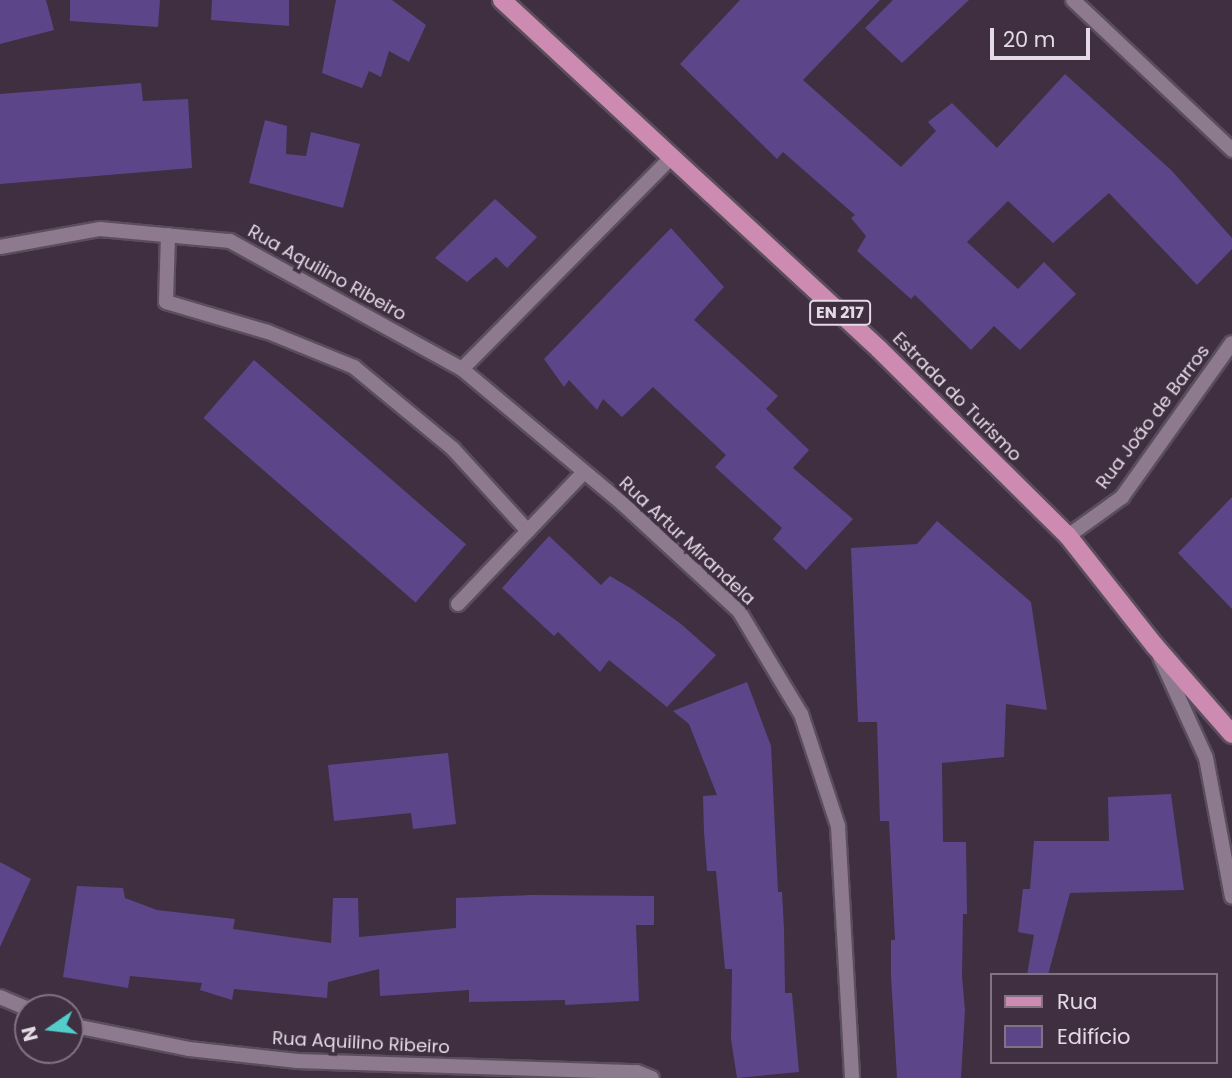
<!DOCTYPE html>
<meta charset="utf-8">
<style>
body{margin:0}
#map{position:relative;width:1232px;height:1078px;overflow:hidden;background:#3f2f41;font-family:Poppins,sans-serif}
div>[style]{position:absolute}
.building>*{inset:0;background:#5c4689;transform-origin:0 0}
.roads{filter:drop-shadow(2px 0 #5a4e5c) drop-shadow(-2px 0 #5a4e5c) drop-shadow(0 2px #5a4e5c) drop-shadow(0 -2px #5a4e5c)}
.street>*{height:14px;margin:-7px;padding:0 7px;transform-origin:7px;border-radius:7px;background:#8d7a8f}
.primary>*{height:18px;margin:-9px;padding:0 9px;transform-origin:9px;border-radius:9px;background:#cd8bb1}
span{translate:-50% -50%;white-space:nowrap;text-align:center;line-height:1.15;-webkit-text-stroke:7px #3f2f41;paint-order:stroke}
.shield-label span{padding:2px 5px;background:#3f2f41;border:2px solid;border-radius:5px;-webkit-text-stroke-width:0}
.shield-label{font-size:16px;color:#e4dae5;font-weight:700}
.street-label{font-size:18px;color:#e4dae5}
.legend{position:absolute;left:990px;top:973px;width:228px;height:91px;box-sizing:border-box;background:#3f2f41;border:2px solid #817383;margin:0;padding:9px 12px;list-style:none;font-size:21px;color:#e4dae5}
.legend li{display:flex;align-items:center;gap:14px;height:35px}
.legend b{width:35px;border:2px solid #817383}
.north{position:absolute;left:14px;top:994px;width:70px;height:70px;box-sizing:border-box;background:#3f2f41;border:2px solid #817383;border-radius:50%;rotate:256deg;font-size:19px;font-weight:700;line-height:28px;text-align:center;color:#e4dae5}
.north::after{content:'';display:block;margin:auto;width:24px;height:32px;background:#53cdca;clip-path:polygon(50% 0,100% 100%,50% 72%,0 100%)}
.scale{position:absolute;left:990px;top:28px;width:100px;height:32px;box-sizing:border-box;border:4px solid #e4dae5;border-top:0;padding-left:9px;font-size:21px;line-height:24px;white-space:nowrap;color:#e4dae5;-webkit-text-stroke:5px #3f2f41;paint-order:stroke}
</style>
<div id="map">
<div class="building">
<i style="clip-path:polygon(0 0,46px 0,54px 30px,0 44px)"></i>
<i style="clip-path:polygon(70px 0,160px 0,158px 27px,70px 21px)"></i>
<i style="clip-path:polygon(212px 0,289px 0,289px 26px,211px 20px)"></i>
<i style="clip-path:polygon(336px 0,392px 0,426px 25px,409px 62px,389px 51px,381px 77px,369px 71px,362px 88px,322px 73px)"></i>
<i style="clip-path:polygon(740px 0,880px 0,803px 80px,901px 167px,936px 131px,928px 122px,952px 103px,997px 148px,1065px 74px,1171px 170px,1232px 238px,1232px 249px,1197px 285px,1109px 193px,1053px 243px,1008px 201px,967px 242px,1018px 289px,1044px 262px,1076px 294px,1020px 350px,994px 326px,971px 350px,915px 295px,911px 299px,857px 251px,866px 236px,851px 218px,855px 215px,783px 152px,777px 159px,680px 64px)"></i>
<i style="clip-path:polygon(893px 0,969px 0,902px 63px,865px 28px)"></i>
<i style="clip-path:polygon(141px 83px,143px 101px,188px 99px,192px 168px,0 184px,0 94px)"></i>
<i style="clip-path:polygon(265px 120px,287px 126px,286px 154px,306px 156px,311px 132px,360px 144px,343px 208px,249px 183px)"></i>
<i style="clip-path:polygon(495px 199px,537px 237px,507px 268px,496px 257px,467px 282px,435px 258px)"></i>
<i style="clip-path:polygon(671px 228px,724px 287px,694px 320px,778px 396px,766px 409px,809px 450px,793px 468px,853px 519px,806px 570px,773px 539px,782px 528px,715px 467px,726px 455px,653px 387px,622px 417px,603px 399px,597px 410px,569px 380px,564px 387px,544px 359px)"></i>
<i style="left:254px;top:360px;width:281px;height:77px;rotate:41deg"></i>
<i style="clip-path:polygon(1232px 497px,1232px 609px,1178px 553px)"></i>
<i style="clip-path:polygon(937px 521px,1031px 602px,1047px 710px,1006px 704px,1004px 757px,942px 763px,943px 842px,966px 842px,967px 914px,963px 914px,962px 976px,965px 1010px,961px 1078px,897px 1078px,891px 976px,891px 940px,895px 940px,889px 821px,880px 821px,877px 722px,858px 722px,851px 548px,917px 544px)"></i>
<i style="clip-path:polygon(549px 536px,601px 585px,610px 576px,632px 589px,681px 624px,716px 655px,667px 707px,609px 660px,600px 672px,558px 632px,554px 636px,502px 588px)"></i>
<i style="clip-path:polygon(747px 682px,771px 746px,778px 892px,782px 892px,784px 929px,785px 993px,792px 993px,799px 1072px,737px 1078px,731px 1039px,732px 969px,725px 969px,716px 871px,707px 871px,704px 832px,703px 796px,717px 795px,689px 724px,673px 711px)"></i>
<i style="clip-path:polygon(448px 753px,456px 824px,413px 829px,411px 813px,334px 821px,328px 765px)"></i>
<i style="clip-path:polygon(1171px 794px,1184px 890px,1070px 893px,1048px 975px,1027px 975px,1034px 935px,1018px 932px,1023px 889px,1030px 889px,1034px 841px,1109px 841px,1108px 797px)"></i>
<i style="clip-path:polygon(0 862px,31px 879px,0 947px)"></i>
<i style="clip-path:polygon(77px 886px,123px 888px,125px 898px,157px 910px,235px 919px,233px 929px,331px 943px,333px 898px,358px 898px,359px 937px,456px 928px,456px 898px,532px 895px,654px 896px,654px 925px,636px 925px,639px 1001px,565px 1005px,565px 1000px,469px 1002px,469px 990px,380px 996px,379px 969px,328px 982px,327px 998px,234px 989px,232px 1000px,200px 990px,202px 983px,130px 976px,128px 988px,63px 977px)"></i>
</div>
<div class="roads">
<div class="street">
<i style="left:1073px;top:0;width:219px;rotate:43.3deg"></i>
<i style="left:168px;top:235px;width:67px;rotate:91.7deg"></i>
<i style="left:166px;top:302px;width:106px;rotate:16.4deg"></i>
<i style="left:268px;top:332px;width:93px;rotate:22.1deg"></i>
<i style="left:354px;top:367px;width:129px;rotate:39.6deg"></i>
<i style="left:453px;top:449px;width:111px;rotate:47.6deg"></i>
<i style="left:0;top:247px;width:102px;rotate:-10.2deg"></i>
<i style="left:100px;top:229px;width:131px;rotate:5.3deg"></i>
<i style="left:230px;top:241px;width:265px;rotate:28.9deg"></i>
<i style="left:462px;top:369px;width:210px;rotate:40deg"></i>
<i style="left:623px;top:504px;width:158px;rotate:42.7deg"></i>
<i style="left:739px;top:611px;width:120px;rotate:59deg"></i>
<i style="left:801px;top:714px;width:118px;rotate:71.7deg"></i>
<i style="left:838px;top:826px;width:252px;rotate:86.8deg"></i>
<i style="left:462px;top:369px;width:298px;rotate:-45.3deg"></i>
<i style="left:1068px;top:536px;width:67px;rotate:-35.8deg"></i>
<i style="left:1122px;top:497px;width:189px;rotate:-54.5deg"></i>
<i style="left:458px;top:604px;width:182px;rotate:-46.3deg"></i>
<i style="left:1160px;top:657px;width:111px;rotate:65.5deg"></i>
<i style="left:1206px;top:758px;width:141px;rotate:79.4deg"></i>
<i style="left:0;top:997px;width:30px;rotate:23deg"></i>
<i style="left:70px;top:1025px;width:121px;rotate:11.4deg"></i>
<i style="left:189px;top:1049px;width:109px;rotate:6.3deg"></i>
<i style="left:297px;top:1061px;width:340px;rotate:1.9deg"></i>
<i style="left:637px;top:1072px;width:16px;rotate:22deg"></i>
</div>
<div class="primary">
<i style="left:502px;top:0;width:514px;rotate:42.79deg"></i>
<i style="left:879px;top:349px;width:266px;rotate:44.7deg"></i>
<i style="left:1068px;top:536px;width:140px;rotate:51.7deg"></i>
<i style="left:1155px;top:646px;width:117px;rotate:48.8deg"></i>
</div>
</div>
<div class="shield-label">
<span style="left:840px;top:313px">EN 217</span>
</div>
<div class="street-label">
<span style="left:327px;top:273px;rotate:29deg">Rua Aquilino Ribeiro</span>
<span style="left:957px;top:397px;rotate:45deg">Estrada do Turismo</span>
<span style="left:1153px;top:417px;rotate:-53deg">Rua João de Barros</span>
<span style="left:687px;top:541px;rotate:43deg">Rua Artur Mirandela</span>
<span style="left:361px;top:1043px;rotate:3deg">Rua Aquilino Ribeiro</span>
</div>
<ul class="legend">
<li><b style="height:9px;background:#cd8bb1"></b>Rua</li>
<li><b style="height:19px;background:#5c4689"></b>Edifício</li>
</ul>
<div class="north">N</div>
<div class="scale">20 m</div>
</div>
